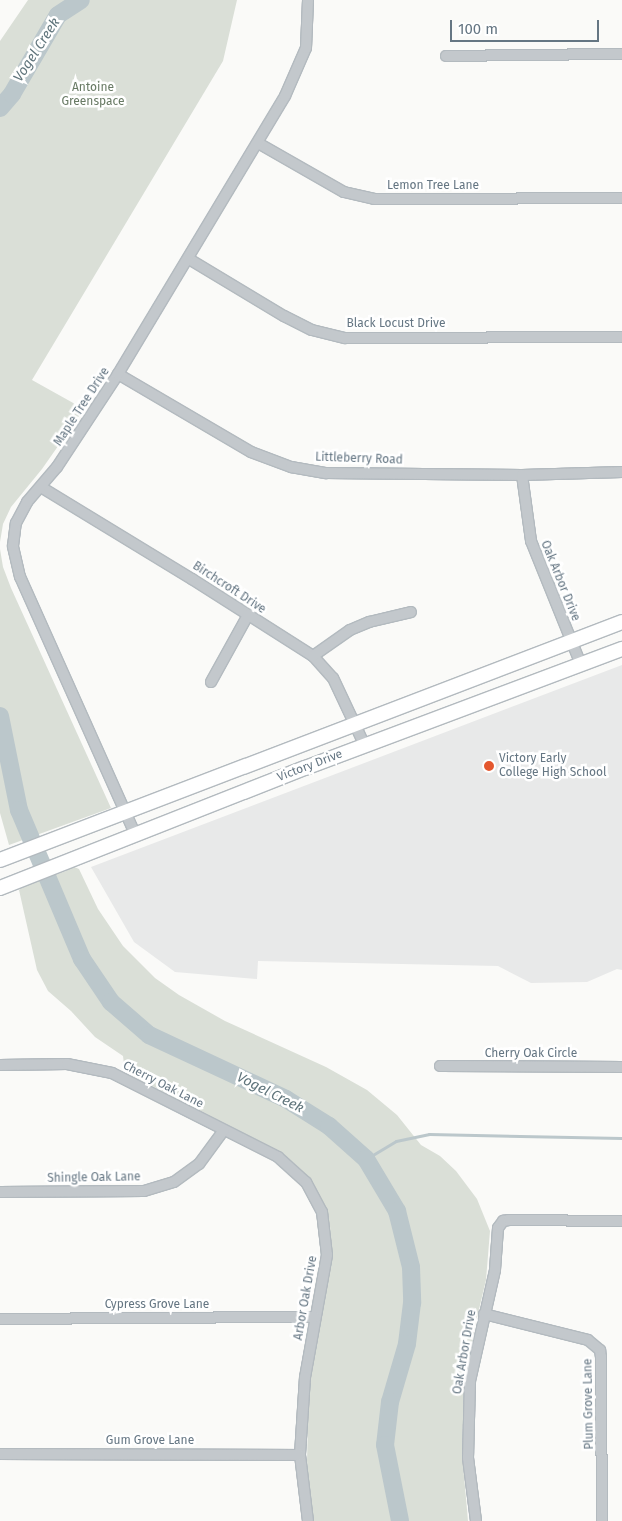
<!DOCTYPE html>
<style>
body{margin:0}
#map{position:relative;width:622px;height:1521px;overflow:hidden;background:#fafaf8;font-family:"Fira Sans",sans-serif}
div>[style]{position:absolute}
.built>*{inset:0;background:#e8e9e9}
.green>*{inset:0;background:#dadfd7}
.stream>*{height:3px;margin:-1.5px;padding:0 1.5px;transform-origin:1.5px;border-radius:1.5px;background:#bbc7cb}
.river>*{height:18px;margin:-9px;padding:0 9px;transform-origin:9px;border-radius:9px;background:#bbc7cb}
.roads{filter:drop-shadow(1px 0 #b3babf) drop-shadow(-1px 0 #b3babf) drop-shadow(0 1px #b3babf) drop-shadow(0 -1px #b3babf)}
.minor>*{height:10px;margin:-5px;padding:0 5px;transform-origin:5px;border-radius:5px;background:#c3c8cc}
.secondary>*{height:14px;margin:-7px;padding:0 7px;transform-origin:7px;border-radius:7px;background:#fff}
.dots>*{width:14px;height:14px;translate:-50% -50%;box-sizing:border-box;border:2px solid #fff;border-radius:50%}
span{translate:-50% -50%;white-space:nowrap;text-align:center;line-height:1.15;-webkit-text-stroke:5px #fff;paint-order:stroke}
.park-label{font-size:12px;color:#687a64}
.street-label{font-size:12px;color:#657683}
.poi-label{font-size:12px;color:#657683}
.left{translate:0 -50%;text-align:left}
.water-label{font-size:14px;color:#60757c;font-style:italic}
.scale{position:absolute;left:450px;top:20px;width:149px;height:22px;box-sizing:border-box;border:2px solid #657683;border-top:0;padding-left:6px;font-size:15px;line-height:18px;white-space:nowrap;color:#657683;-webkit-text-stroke:4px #fff;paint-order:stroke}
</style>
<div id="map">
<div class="built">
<i style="clip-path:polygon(622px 665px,622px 970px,617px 969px,587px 982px,531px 983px,498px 966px,258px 961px,257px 979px,175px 972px,134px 942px,91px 867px)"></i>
</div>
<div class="green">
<i style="clip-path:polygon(28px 0,237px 0,223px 61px,32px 380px,84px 409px,42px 469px,11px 507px,3px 524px,0 542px,0 41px)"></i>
<i style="clip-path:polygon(0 549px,3px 567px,11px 588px,111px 808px,9px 845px,0 813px)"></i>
<i style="clip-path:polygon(72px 866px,79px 869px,98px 909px,123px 946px,155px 978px,179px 995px,225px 1021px,326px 1067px,367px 1090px,397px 1115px,421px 1145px,440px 1156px,456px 1171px,477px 1199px,490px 1231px,486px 1280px,475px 1326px,464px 1395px,462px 1453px,468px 1521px,311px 1521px,307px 1461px,309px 1385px,331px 1248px,330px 1226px,324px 1206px,309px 1179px,295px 1164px,280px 1152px,125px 1072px,123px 1056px,95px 1037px,71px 1011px,48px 991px,37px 970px,19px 890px,22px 887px,66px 871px)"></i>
</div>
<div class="stream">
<i style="left:366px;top:1159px;width:35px;rotate:-31deg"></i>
<i style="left:396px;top:1141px;width:34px;rotate:-12deg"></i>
<i style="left:429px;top:1134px;width:193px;rotate:1.2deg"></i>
</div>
<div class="river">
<i style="left:0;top:108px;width:18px;rotate:-49deg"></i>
<i style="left:12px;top:94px;width:91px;rotate:-59.8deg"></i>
<i style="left:58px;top:15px;width:27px;rotate:-33deg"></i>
<i style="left:0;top:716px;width:96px;rotate:78.6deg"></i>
<i style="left:19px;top:810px;width:162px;rotate:67.1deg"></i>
<i style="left:82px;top:959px;width:52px;rotate:56deg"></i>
<i style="left:111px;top:1002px;width:50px;rotate:41deg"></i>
<i style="left:149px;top:1035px;width:151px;rotate:25deg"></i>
<i style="left:286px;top:1099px;width:51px;rotate:32.1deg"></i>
<i style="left:329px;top:1126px;width:50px;rotate:41.7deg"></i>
<i style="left:366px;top:1159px;width:61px;rotate:59.2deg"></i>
<i style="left:397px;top:1211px;width:58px;rotate:76deg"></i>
<i style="left:411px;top:1267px;width:36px;rotate:88deg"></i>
<i style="left:412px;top:1303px;width:41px;rotate:97deg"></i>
<i style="left:407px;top:1344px;width:60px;rotate:106.3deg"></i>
<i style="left:390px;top:1402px;width:43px;rotate:96.6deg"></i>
<i style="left:385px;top:1445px;width:77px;rotate:78.8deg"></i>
</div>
<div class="roads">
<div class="minor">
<i style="left:446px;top:56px;width:176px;rotate:-0.7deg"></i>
<i style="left:258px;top:143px;width:99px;rotate:29.7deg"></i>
<i style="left:344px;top:192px;width:31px;rotate:13deg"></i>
<i style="left:374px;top:199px;width:248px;rotate:-0.2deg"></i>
<i style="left:189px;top:259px;width:111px;rotate:31deg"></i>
<i style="left:284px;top:316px;width:31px;rotate:27deg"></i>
<i style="left:312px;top:330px;width:34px;rotate:14deg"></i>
<i style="left:345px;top:338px;width:277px;rotate:-0.2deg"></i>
<i style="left:118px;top:374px;width:154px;rotate:30.4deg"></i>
<i style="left:251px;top:452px;width:43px;rotate:20.6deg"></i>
<i style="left:291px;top:467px;width:36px;rotate:10deg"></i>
<i style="left:326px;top:473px;width:196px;rotate:0.6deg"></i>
<i style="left:522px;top:475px;width:100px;rotate:-1.7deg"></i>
<i style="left:522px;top:475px;width:67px;rotate:82.2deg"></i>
<i style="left:531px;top:541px;width:134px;rotate:68deg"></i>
<i style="left:41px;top:487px;width:177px;rotate:31.4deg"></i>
<i style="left:192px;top:579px;width:143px;rotate:32.5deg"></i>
<i style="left:313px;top:656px;width:30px;rotate:48deg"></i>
<i style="left:333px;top:678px;width:75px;rotate:64.8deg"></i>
<i style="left:313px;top:656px;width:45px;rotate:-35.1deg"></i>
<i style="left:350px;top:630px;width:21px;rotate:-23deg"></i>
<i style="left:369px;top:622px;width:43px;rotate:-13.4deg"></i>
<i style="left:211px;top:682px;width:77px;rotate:-61.1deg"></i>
<i style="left:136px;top:836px;width:284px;rotate:-114.1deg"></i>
<i style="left:20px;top:577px;width:32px;rotate:-103deg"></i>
<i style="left:13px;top:546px;width:23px;rotate:-83deg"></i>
<i style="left:16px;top:523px;width:24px;rotate:-62deg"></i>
<i style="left:27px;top:502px;width:46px;rotate:-49.4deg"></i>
<i style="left:57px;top:467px;width:111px;rotate:-56.7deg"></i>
<i style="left:118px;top:374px;width:324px;rotate:-59deg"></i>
<i style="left:285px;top:96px;width:52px;rotate:-66.4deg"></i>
<i style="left:306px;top:48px;width:48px;rotate:-87.6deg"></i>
<i style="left:0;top:1065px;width:67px;rotate:-0.9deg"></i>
<i style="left:67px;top:1064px;width:46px;rotate:11.3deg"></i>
<i style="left:112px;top:1073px;width:186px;rotate:26.8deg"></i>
<i style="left:278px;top:1157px;width:38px;rotate:42deg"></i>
<i style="left:306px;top:1182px;width:34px;rotate:62deg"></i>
<i style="left:322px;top:1212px;width:43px;rotate:83.4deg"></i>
<i style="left:327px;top:1255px;width:124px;rotate:100.2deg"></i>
<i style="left:305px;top:1377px;width:78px;rotate:93.7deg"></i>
<i style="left:300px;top:1455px;width:66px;rotate:83.1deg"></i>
<i style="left:440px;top:1066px;width:182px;rotate:0.3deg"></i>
<i style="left:0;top:1192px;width:144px;rotate:-0.4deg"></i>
<i style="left:144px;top:1191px;width:31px;rotate:-17deg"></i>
<i style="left:174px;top:1182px;width:31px;rotate:-36deg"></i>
<i style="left:199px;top:1164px;width:42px;rotate:-53.7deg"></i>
<i style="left:484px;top:1314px;width:107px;rotate:14deg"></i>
<i style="left:588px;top:1340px;width:16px;rotate:40deg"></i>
<i style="left:600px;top:1350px;width:7px;rotate:82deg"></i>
<i style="left:601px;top:1357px;width:164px;rotate:89.7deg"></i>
<i style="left:0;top:1319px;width:315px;rotate:-0.4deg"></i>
<i style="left:0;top:1454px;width:300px;rotate:0.2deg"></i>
<i style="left:476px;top:1521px;width:64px;rotate:-97.2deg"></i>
<i style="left:468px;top:1458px;width:77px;rotate:-88.5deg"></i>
<i style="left:470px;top:1381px;width:114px;rotate:-77.3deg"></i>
<i style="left:495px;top:1270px;width:42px;rotate:-85.9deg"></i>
<i style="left:498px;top:1228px;width:9px;rotate:-54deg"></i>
<i style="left:503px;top:1221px;width:6px;rotate:-9deg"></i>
<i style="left:509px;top:1220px;width:113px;rotate:0.5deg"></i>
</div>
<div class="secondary">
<i style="left:0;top:860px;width:666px;rotate:-20.94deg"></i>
<i style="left:0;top:888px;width:328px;rotate:-21.5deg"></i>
<i style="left:305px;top:768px;width:339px;rotate:-20.6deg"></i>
</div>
</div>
<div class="dots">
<i style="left:489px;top:766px;background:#e4572e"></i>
</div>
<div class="park-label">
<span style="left:93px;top:95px">Antoine<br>Greenspace</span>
</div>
<div class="street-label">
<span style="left:433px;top:186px">Lemon Tree Lane</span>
<span style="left:396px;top:324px">Black Locust Drive</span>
<span style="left:82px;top:407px;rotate:-57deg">Maple Tree Drive</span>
<span style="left:359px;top:459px;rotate:2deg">Littleberry Road</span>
<span style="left:560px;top:581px;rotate:68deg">Oak Arbor Drive</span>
<span style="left:229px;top:588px;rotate:33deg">Birchcroft Drive</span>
<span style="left:310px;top:766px;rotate:-21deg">Victory Drive</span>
<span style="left:531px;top:1054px">Cherry Oak Circle</span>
<span style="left:163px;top:1085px;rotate:27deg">Cherry Oak Lane</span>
<span style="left:94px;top:1178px;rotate:-1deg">Shingle Oak Lane</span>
<span style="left:306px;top:1298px;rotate:-80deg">Arbor Oak Drive</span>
<span style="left:157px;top:1305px">Cypress Grove Lane</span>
<span style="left:465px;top:1352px;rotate:-80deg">Oak Arbor Drive</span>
<span style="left:589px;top:1404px;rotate:-91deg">Plum Grove Lane</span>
<span style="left:150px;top:1441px">Gum Grove Lane</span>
</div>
<div class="poi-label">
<span class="left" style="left:499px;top:766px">Victory Early<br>College High School</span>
</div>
<div class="water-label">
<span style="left:37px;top:50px;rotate:-57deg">Vogel Creek</span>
<span style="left:270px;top:1093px;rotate:27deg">Vogel Creek</span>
</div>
<div class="scale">100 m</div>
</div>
